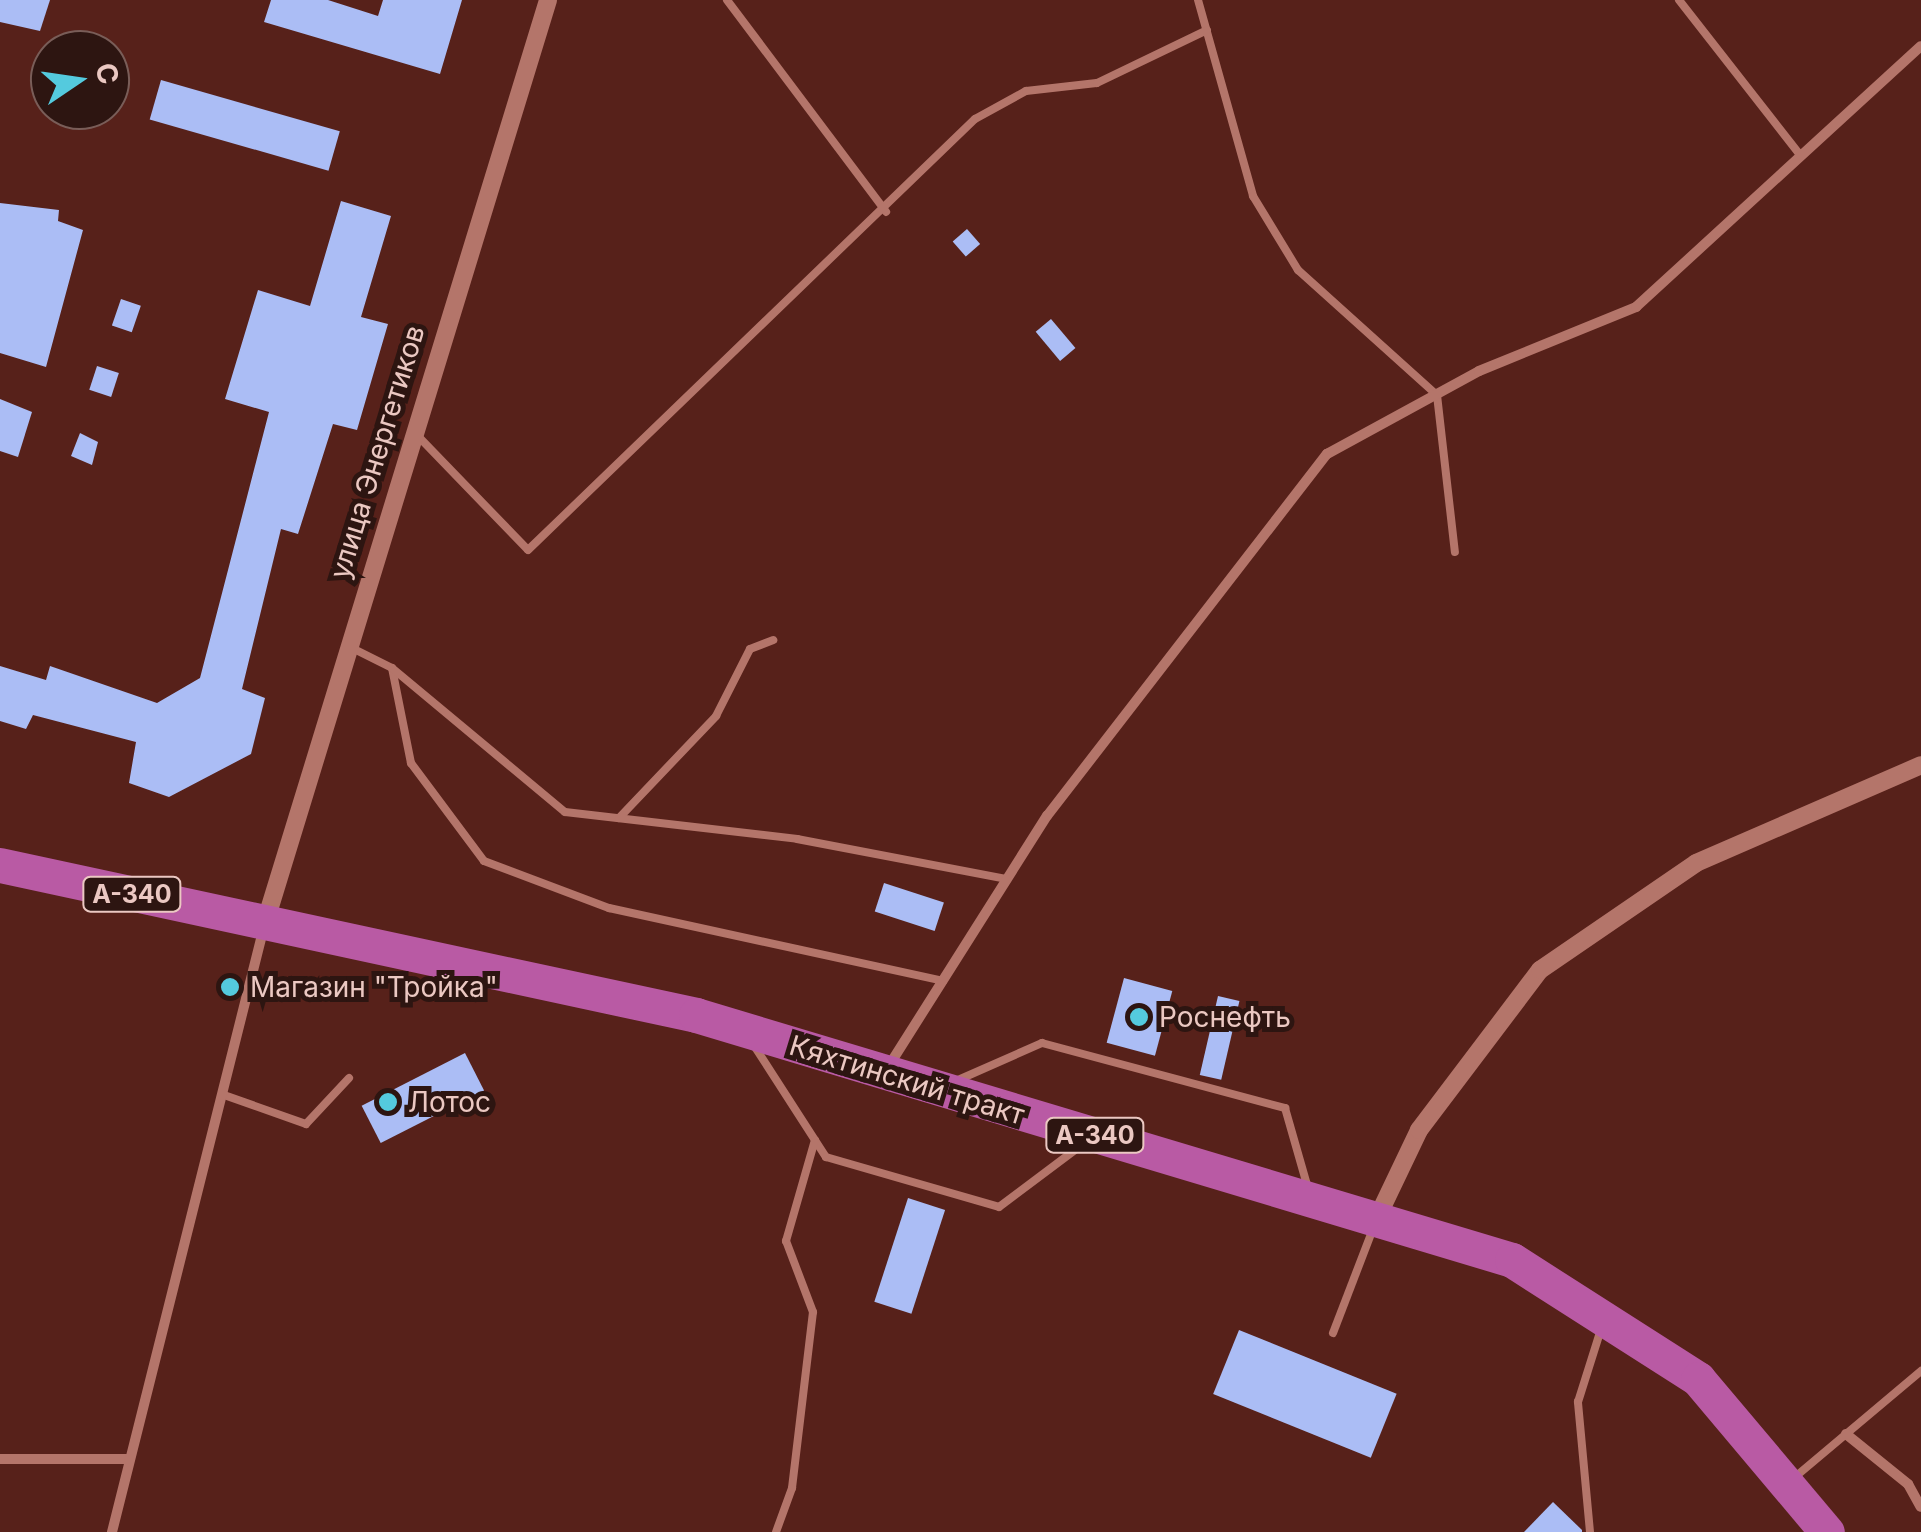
<!DOCTYPE html>
<meta charset="utf-8">
<style>
body{margin:0}
#map{position:relative;width:1921px;height:1532px;overflow:hidden;background:#57211a;font-family:Inter,sans-serif}
div>[style]{position:absolute}
.building>*{inset:0;background:#abbdf5;transform-origin:0 0}
.service>*{height:8px;margin:-4px;padding:0 4px;transform-origin:4px;border-radius:4px;background:#b4756a}
.minor>*{height:10px;margin:-5px;padding:0 5px;transform-origin:5px;border-radius:5px;background:#b4756a}
.tertiary>*{height:18px;margin:-9px;padding:0 9px;transform-origin:9px;border-radius:9px;background:#b4756a}
.trunk>*{height:35px;margin:-17.5px;padding:0 17.5px;transform-origin:17.5px;border-radius:17.5px;background:#b95aa4}
.dots>*{width:28px;height:28px;translate:-50% -50%;box-sizing:border-box;border:5px solid #2d1511;border-radius:50%}
span{translate:-50% -50%;white-space:nowrap;text-align:center;line-height:1.15;-webkit-text-stroke:10px #2d1511;paint-order:stroke}
.shield-label span{padding:2px 8px;background:#2d1511;border:2px solid;border-radius:8px;-webkit-text-stroke-width:0}
.shield-label{font-size:25px;color:#ebc8c2;font-weight:700}
.street-label{font-size:28px;color:#ebc8c2}
.poi-label{font-size:28px;color:#ebc8c2}
.left{translate:0 -50%;text-align:left}
.north{position:absolute;left:30px;top:30px;width:100px;height:100px;box-sizing:border-box;background:#2d1511;border:2px solid #795d58;border-radius:50%;rotate:77deg;font-size:28px;font-weight:700;line-height:40px;text-align:center;color:#ebc8c2}
.north::after{content:'';display:block;margin:auto;width:35px;height:45px;background:#54cade;clip-path:polygon(50% 0,100% 100%,50% 72%,0 100%)}
</style>
<div id="map">
<div class="building">
<i style="clip-path:polygon(0 0,50px 0,40px 31px,0 22px)"></i>
<i style="clip-path:polygon(271px 0,328px 0,378px 16px,383px 0,462px 0,440px 74px,264px 22px)"></i>
<i style="left:161px;top:80px;width:186px;height:41px;rotate:16deg"></i>
<i style="clip-path:polygon(341px 201px,391px 216px,361px 317px,388px 324px,357px 430px,333px 424px,298px 534px,281px 529px,242px 689px,265px 698px,251px 754px,169px 797px,129px 783px,136px 742px,33px 715px,26px 729px,0 721px,0 666px,46px 680px,50px 666px,157px 703px,200px 678px,269px 412px,225px 399px,258px 290px,310px 306px)"></i>
<i style="clip-path:polygon(0 203px,59px 210px,58px 221px,83px 230px,46px 367px,0 353px)"></i>
<i style="left:967px;top:229px;width:20px;height:19px;rotate:49deg"></i>
<i style="left:121px;top:299px;width:21px;height:28px;rotate:19deg"></i>
<i style="left:1051px;top:319px;width:38px;height:20px;rotate:50deg"></i>
<i style="left:97px;top:366px;width:23px;height:25px;rotate:18deg"></i>
<i style="clip-path:polygon(0 399px,32px 412px,18px 457px,0 451px)"></i>
<i style="clip-path:polygon(80px 433px,98px 442px,92px 465px,71px 456px)"></i>
<i style="left:884px;top:883px;width:63px;height:30px;rotate:18deg"></i>
<i style="left:1124px;top:978px;width:50px;height:67px;rotate:15deg"></i>
<i style="left:1218px;top:996px;width:22px;height:81px;rotate:13deg"></i>
<i style="left:465px;top:1053px;width:42px;height:116px;rotate:63deg"></i>
<i style="left:908px;top:1198px;width:39px;height:109px;rotate:18deg"></i>
<i style="left:1239px;top:1330px;width:170px;height:69px;rotate:22deg"></i>
<i style="clip-path:polygon(1553px 1502px,1582px 1530px,1582px 1532px,1524px 1532px)"></i>
</div>
<div class="service">
<i style="left:727px;top:0;width:265px;rotate:53.1deg"></i>
<i style="left:1198px;top:0;width:204px;rotate:74.3deg"></i>
<i style="left:1253px;top:196px;width:87px;rotate:58.7deg"></i>
<i style="left:1298px;top:270px;width:187px;rotate:42deg"></i>
<i style="left:1437px;top:395px;width:158px;rotate:83.5deg"></i>
<i style="left:1679px;top:0;width:198px;rotate:52deg"></i>
<i style="left:416px;top:434px;width:161px;rotate:46deg"></i>
<i style="left:528px;top:550px;width:621px;rotate:-43.96deg"></i>
<i style="left:975px;top:119px;width:58px;rotate:-28.8deg"></i>
<i style="left:1026px;top:91px;width:71px;rotate:-6.4deg"></i>
<i style="left:1097px;top:83px;width:122px;rotate:-25.7deg"></i>
<i style="left:350px;top:647px;width:47px;rotate:26.6deg"></i>
<i style="left:392px;top:668px;width:97px;rotate:78.7deg"></i>
<i style="left:411px;top:763px;width:122px;rotate:53.3deg"></i>
<i style="left:484px;top:861px;width:134px;rotate:20.6deg"></i>
<i style="left:609px;top:908px;width:342px;rotate:12.3deg"></i>
<i style="left:392px;top:668px;width:225px;rotate:39.8deg"></i>
<i style="left:565px;top:812px;width:234px;rotate:6.6deg"></i>
<i style="left:797px;top:839px;width:214px;rotate:10.8deg"></i>
<i style="left:619px;top:818px;width:141px;rotate:-46.4deg"></i>
<i style="left:716px;top:716px;width:75px;rotate:-63.1deg"></i>
<i style="left:750px;top:649px;width:25px;rotate:-21deg"></i>
<i style="left:755px;top:1047px;width:131px;rotate:57.2deg"></i>
<i style="left:826px;top:1157px;width:180px;rotate:16.1deg"></i>
<i style="left:999px;top:1207px;width:105px;rotate:-36.9deg"></i>
<i style="left:958px;top:1080px;width:92px;rotate:-23.8deg"></i>
<i style="left:1042px;top:1043px;width:252px;rotate:15deg"></i>
<i style="left:1285px;top:1108px;width:83px;rotate:74deg"></i>
<i style="left:224px;top:1095px;width:87px;rotate:19.5deg"></i>
<i style="left:306px;top:1124px;width:63px;rotate:-46.9deg"></i>
<i style="left:1333px;top:1333px;width:111px;rotate:-69deg"></i>
<i style="left:1795px;top:1477px;width:165px;rotate:-40.1deg"></i>
<i style="left:776px;top:1532px;width:47px;rotate:-70deg"></i>
<i style="left:792px;top:1488px;width:177px;rotate:-83.2deg"></i>
<i style="left:813px;top:1312px;width:76px;rotate:-110.8deg"></i>
<i style="left:786px;top:1241px;width:105px;rotate:-74deg"></i>
<i style="left:1590px;top:1532px;width:131px;rotate:-95.3deg"></i>
<i style="left:1578px;top:1402px;width:80px;rotate:-72.5deg"></i>
</div>
<div class="minor">
<i style="left:890px;top:1064px;width:294px;rotate:-57.7deg"></i>
<i style="left:1047px;top:816px;width:458px;rotate:-52.3deg"></i>
<i style="left:1327px;top:454px;width:173px;rotate:-28.6deg"></i>
<i style="left:1479px;top:371px;width:170px;rotate:-22.2deg"></i>
<i style="left:1636px;top:307px;width:386px;rotate:-42.5deg"></i>
<i style="left:1846px;top:1434px;width:80px;rotate:38.9deg"></i>
<i style="left:1908px;top:1484px;width:26px;rotate:61deg"></i>
<i style="left:0;top:1459px;width:128px"></i>
<i style="left:112px;top:1532px;width:624px;rotate:-75.9deg"></i>
</div>
<div class="tertiary">
<i style="left:265px;top:923px;width:965px;rotate:-72.95deg"></i>
<i style="left:1378px;top:1216px;width:95px;rotate:-64.5deg"></i>
<i style="left:1419px;top:1130px;width:201px;rotate:-52.9deg"></i>
<i style="left:1540px;top:970px;width:189px;rotate:-34.4deg"></i>
<i style="left:1696px;top:863px;width:245px;rotate:-23.5deg"></i>
</div>
<div class="trunk">
<i style="left:0;top:865px;width:712px;rotate:12.16deg"></i>
<i style="left:696px;top:1015px;width:852px;rotate:16.71deg"></i>
<i style="left:1512px;top:1260px;width:221px;rotate:32.6deg"></i>
<i style="left:1698px;top:1379px;width:200px;rotate:49.9deg"></i>
</div>
<div class="dots">
<i style="left:230px;top:987px;background:#54cade"></i>
<i style="left:1139px;top:1017px;background:#54cade"></i>
<i style="left:388px;top:1102px;background:#54cade"></i>
</div>
<div class="shield-label">
<span style="left:132px;top:894px">А-340</span>
<span style="left:1095px;top:1135px">А-340</span>
</div>
<div class="street-label">
<span style="left:377px;top:452px;rotate:-73deg">улица Энергетиков</span>
<span style="left:907px;top:1080px;rotate:17deg">Кяхтинский тракт</span>
</div>
<div class="poi-label">
<span class="left" style="left:250px;top:987px">Магазин "Тройка"</span>
<span class="left" style="left:1159px;top:1017px">Роснефть</span>
<span class="left" style="left:408px;top:1102px">Лотос</span>
</div>
<div class="north">С</div>
</div>
